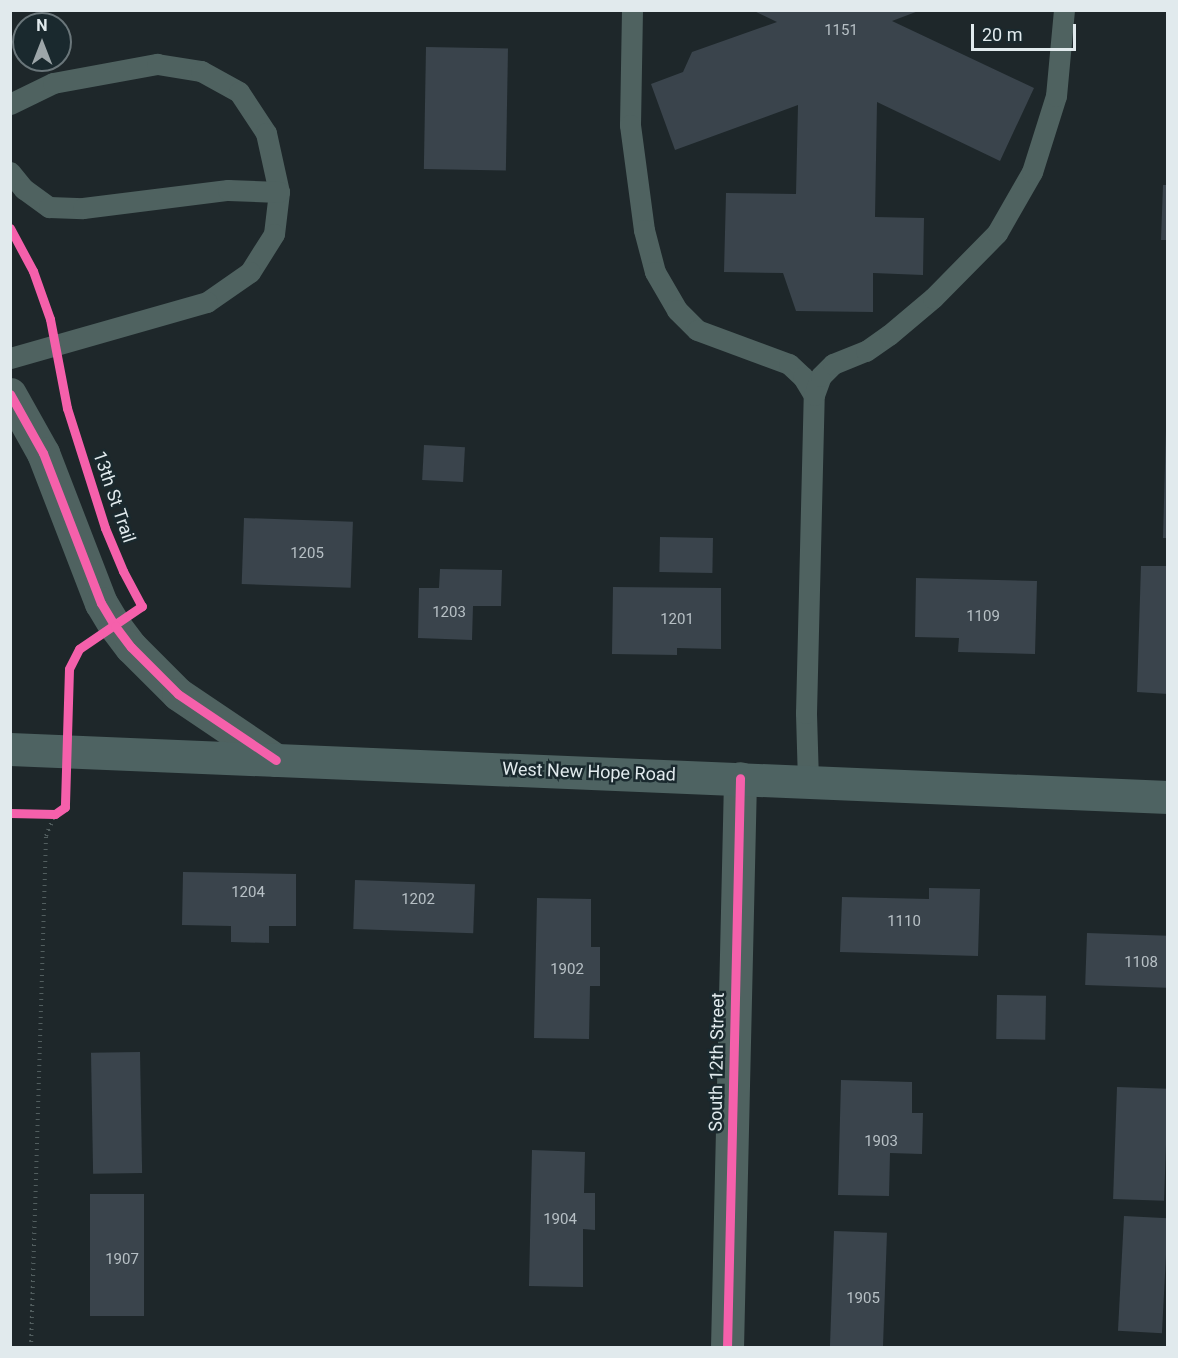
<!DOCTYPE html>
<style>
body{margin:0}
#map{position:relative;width:1178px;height:1358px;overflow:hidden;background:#1e272a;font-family:Roboto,sans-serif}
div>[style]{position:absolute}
.building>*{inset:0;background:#3a444c;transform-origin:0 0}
.path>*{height:4px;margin-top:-2px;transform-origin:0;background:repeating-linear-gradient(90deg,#525e5f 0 1.5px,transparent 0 6px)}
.service>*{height:21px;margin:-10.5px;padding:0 10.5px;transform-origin:10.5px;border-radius:10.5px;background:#4f6260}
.minor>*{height:33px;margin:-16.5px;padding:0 16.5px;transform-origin:16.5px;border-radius:16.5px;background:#4f6260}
.tertiary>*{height:33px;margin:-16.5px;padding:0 16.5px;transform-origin:16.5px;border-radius:16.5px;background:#4f6260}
.secondary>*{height:33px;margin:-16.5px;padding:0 16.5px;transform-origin:16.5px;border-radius:16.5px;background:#4e6362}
.cycleway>*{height:9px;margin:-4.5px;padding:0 4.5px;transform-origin:4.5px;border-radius:4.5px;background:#f560ab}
span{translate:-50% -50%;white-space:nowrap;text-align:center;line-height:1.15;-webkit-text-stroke:5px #1a292e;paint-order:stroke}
.number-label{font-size:15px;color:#b7c0c5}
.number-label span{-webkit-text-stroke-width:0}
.street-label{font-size:18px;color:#e1eaed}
.frame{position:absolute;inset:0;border:12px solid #e1eaed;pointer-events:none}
.north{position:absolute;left:12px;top:12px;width:60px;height:60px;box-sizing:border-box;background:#1a292e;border:2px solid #6a767a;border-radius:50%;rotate:0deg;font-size:16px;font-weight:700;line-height:24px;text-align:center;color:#e1eaed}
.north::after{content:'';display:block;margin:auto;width:21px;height:27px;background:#9da6a9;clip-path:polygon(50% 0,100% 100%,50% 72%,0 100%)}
.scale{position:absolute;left:971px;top:24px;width:105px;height:27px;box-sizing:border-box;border:3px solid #e1eaed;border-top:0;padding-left:8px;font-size:18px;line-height:21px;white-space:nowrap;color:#e1eaed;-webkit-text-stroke:4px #1a292e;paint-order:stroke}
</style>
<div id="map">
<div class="building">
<i style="clip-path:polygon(752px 10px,921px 10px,892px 21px,1034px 88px,1000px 161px,877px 102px,875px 217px,924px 218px,923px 275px,873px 273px,873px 312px,796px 311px,783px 273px,724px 272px,726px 193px,796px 194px,798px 105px,675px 150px,651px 84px,683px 72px,692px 52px,777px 22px)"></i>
<i style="left:426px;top:47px;width:82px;height:122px;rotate:1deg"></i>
<i style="clip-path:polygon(1163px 185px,1168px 185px,1168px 240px,1161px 240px)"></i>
<i style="clip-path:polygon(1166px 430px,1168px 430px,1168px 538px,1163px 538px)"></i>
<i style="left:424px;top:445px;width:41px;height:35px;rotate:3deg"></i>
<i style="left:244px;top:518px;width:109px;height:66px;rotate:2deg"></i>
<i style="left:660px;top:537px;width:53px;height:35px;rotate:1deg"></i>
<i style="clip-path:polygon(1141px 566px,1168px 566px,1168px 694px,1137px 692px)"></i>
<i style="clip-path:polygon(440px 569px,502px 570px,501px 606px,473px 606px,472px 640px,418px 638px,419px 588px,439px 588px)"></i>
<i style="clip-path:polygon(916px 578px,1037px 581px,1035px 654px,958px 652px,959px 638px,915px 637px)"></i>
<i style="clip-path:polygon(613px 587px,721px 588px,721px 649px,677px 648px,677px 655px,612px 654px)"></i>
<i style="clip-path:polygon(183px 872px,296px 874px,296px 926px,269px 926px,269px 943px,231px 942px,231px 926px,182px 925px)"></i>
<i style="left:355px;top:880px;width:120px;height:49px;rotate:2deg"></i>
<i style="clip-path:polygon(929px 888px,980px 889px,978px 956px,840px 952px,842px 897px,929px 899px)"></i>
<i style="clip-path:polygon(537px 898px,591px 899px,591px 947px,600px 947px,600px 986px,590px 986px,589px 1039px,534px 1038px)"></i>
<i style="left:1087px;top:933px;width:81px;height:52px;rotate:2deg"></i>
<i style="left:997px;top:995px;width:49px;height:44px;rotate:1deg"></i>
<i style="left:140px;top:1052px;width:121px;height:49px;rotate:89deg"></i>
<i style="clip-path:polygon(841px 1080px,912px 1082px,912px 1113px,923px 1113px,922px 1154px,890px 1153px,889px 1196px,838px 1195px)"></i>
<i style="left:1117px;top:1087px;width:51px;height:112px;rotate:2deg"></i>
<i style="clip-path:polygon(532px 1150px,585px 1152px,584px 1193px,595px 1193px,595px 1230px,583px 1229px,583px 1287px,529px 1286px)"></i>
<i style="left:90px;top:1194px;width:54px;height:122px"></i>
<i style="left:1124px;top:1216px;width:44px;height:115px;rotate:3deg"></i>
<i style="left:834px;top:1231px;width:53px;height:117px;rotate:2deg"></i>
</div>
<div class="path">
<i style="left:31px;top:1348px;width:512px;rotate:-88.32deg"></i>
<i style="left:46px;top:836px;width:24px;rotate:-68deg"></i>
</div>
<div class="service">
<i style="left:632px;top:10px;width:115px;rotate:91deg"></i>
<i style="left:630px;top:125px;width:106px;rotate:82.4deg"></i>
<i style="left:644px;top:230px;width:43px;rotate:75.3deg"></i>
<i style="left:655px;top:272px;width:44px;rotate:59.9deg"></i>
<i style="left:677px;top:310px;width:28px;rotate:45deg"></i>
<i style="left:697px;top:330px;width:98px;rotate:20.3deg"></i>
<i style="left:789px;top:364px;width:19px;rotate:43deg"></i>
<i style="left:803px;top:377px;width:21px;rotate:59deg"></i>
<i style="left:10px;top:104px;width:48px;rotate:-26deg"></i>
<i style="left:53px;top:83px;width:106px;rotate:-10.4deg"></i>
<i style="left:157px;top:64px;width:45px;rotate:9deg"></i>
<i style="left:201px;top:71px;width:43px;rotate:28.9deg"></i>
<i style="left:239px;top:92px;width:49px;rotate:56.6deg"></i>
<i style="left:266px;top:133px;width:60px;rotate:77.6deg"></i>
<i style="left:279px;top:192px;width:42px;rotate:96.8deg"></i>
<i style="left:274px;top:234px;width:45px;rotate:122.3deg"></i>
<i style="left:250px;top:272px;width:52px;rotate:145.1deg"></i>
<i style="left:207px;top:302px;width:205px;rotate:164.1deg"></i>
<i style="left:10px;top:172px;width:22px;rotate:51deg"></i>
<i style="left:24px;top:189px;width:31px;rotate:36deg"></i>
<i style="left:49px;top:207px;width:34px;rotate:2deg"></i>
<i style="left:83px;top:208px;width:146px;rotate:-7.1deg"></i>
<i style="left:228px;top:190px;width:51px;rotate:2.2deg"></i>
<i style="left:808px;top:781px;width:68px;rotate:-91.7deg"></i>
<i style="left:806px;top:713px;width:318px;rotate:-88.6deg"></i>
<i style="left:814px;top:395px;width:20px;rotate:-70deg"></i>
<i style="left:821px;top:376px;width:17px;rotate:-45deg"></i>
<i style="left:833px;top:364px;width:35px;rotate:-22deg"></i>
<i style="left:866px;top:351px;width:28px;rotate:-35deg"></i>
<i style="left:889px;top:335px;width:57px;rotate:-40.1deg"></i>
<i style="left:933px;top:298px;width:91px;rotate:-45.4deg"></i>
<i style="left:997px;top:233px;width:70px;rotate:-60.2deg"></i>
<i style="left:1032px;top:172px;width:80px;rotate:-72.5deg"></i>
<i style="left:1056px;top:96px;width:86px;rotate:-84.7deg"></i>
</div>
<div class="minor">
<i style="left:727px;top:1348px;width:570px;rotate:-88.69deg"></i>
</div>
<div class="tertiary">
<i style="left:10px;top:394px;width:68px;rotate:60.8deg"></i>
<i style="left:43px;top:453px;width:161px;rotate:68.9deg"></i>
<i style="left:101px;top:603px;width:27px;rotate:59deg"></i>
<i style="left:115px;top:626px;width:26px;rotate:53deg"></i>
<i style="left:131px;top:647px;width:66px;rotate:45deg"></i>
<i style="left:178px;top:694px;width:118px;rotate:34deg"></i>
</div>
<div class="secondary">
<i style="left:10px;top:749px;width:1159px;rotate:2.37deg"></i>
</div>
<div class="cycleway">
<i style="left:10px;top:228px;width:49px;rotate:61.9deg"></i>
<i style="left:33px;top:271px;width:51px;rotate:70.5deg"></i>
<i style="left:50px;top:319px;width:91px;rotate:79.2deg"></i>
<i style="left:67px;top:408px;width:126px;rotate:72.4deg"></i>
<i style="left:105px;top:528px;width:47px;rotate:67.3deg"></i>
<i style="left:123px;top:571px;width:40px;rotate:62deg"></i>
<i style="left:142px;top:606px;width:76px;rotate:145.7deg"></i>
<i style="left:79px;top:649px;width:22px;rotate:117deg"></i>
<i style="left:69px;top:669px;width:138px;rotate:91.7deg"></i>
<i style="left:65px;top:807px;width:12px;rotate:145deg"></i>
<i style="left:55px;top:814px;width:45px;rotate:-178.7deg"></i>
<i style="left:10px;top:394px;width:68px;rotate:60.8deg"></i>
<i style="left:43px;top:453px;width:161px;rotate:68.9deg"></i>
<i style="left:101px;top:603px;width:27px;rotate:59deg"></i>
<i style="left:115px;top:626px;width:26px;rotate:53deg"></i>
<i style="left:131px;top:647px;width:66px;rotate:45deg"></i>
<i style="left:178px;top:694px;width:118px;rotate:34deg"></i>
<i style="left:727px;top:1348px;width:570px;rotate:-88.69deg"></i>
</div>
<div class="number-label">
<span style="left:841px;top:31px">1151</span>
<span style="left:307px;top:554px">1205</span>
<span style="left:449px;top:613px">1203</span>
<span style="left:983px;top:617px">1109</span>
<span style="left:677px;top:620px">1201</span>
<span style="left:248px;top:893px">1204</span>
<span style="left:418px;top:900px">1202</span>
<span style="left:904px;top:922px">1110</span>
<span style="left:1141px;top:963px">1108</span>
<span style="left:567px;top:970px">1902</span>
<span style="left:881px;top:1142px">1903</span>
<span style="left:560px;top:1220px">1904</span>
<span style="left:122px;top:1260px">1907</span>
<span style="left:863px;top:1299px">1905</span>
</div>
<div class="street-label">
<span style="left:114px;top:497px;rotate:71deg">13th St Trail</span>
<span style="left:589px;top:772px;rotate:2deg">West New Hope Road</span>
<span style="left:717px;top:1062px;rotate:-89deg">South 12th Street</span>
</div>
<div class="frame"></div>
<div class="north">N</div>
<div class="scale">20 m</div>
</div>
